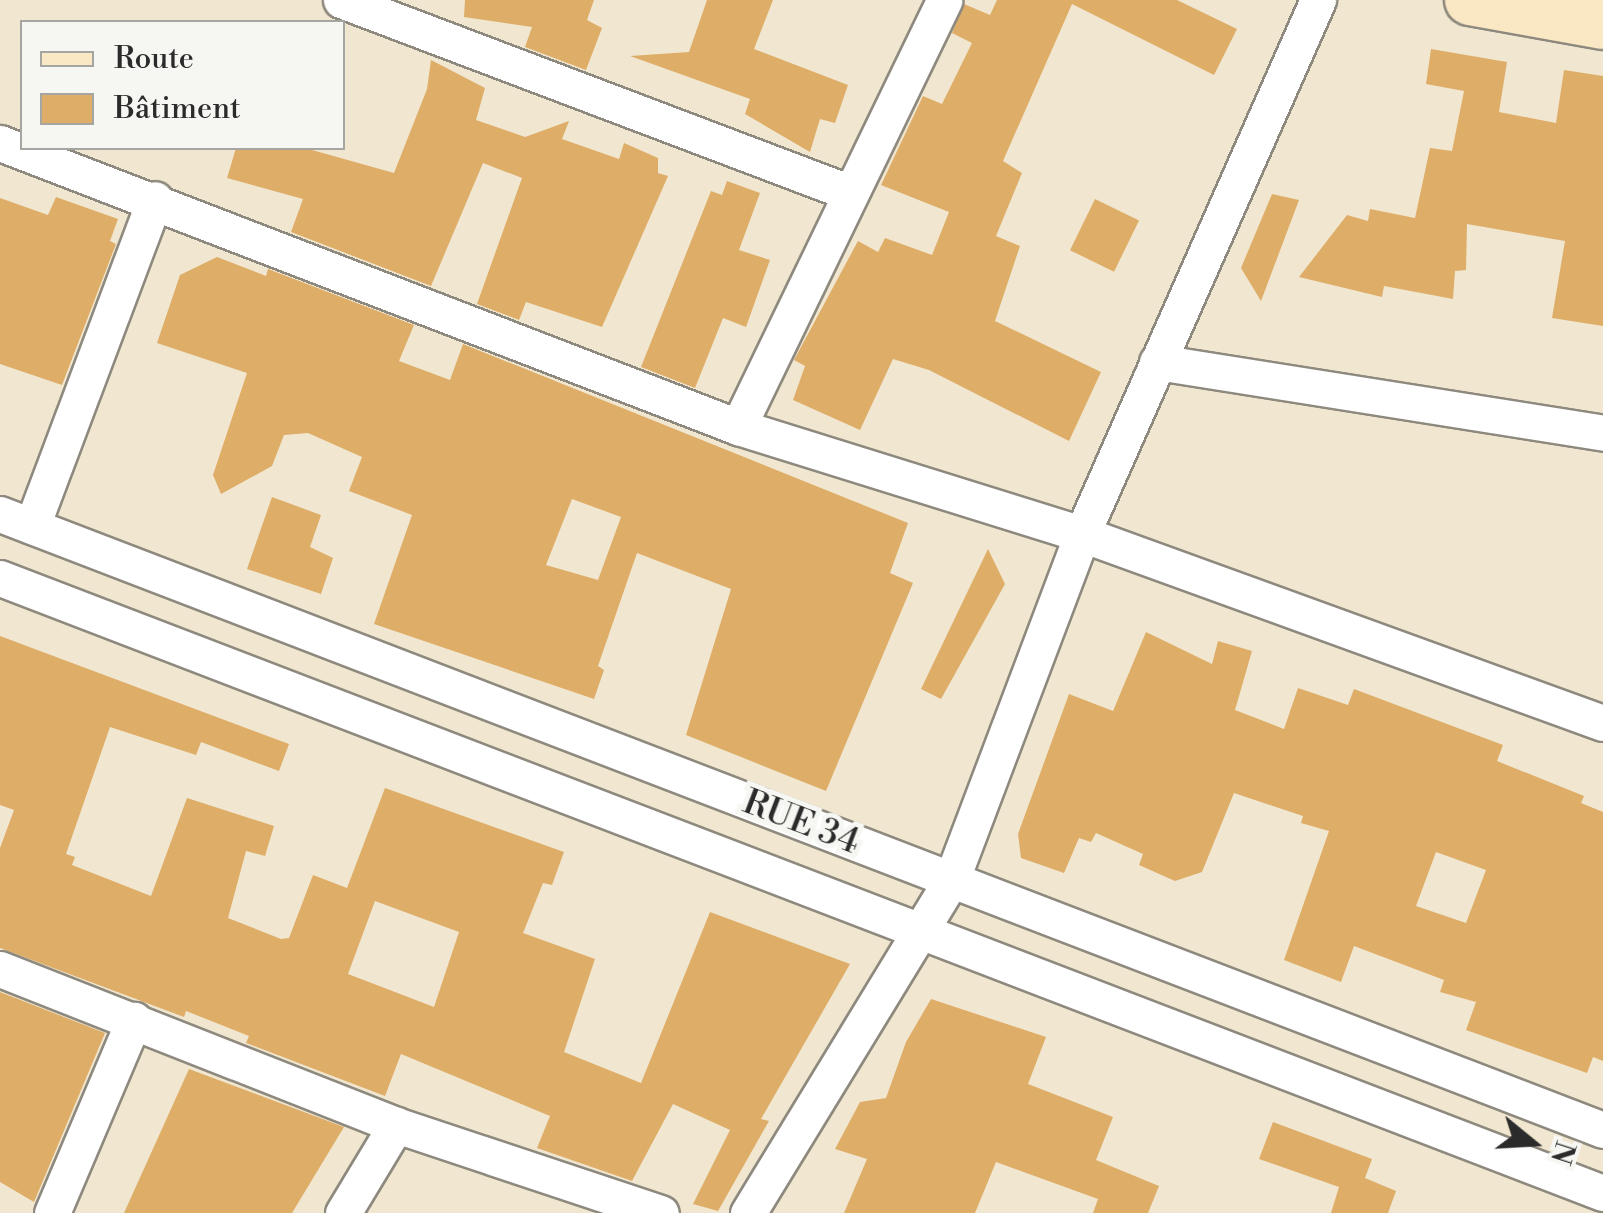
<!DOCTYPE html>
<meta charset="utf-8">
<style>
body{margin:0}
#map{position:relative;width:1603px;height:1213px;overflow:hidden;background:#f1e7d0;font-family:"Libre Bodoni",serif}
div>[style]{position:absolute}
.building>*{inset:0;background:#dead68;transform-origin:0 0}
.roads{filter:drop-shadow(2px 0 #8e897e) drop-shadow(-2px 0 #8e897e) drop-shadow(0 2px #8e897e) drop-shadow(0 -2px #8e897e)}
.street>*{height:35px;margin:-17.5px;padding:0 17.5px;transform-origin:17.5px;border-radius:17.5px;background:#fff}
.secondary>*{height:50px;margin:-25px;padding:0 25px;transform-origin:25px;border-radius:25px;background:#fae7c3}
span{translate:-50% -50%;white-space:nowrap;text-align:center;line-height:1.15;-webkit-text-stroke:10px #f6f6f2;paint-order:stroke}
.street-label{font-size:35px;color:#2b2b2b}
.legend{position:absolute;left:20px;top:20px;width:325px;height:130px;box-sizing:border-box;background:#f6f6f2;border:2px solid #a5a5a2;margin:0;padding:12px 18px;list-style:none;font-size:30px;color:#2b2b2b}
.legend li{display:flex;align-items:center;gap:20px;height:50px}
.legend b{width:50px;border:2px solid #a5a5a2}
.north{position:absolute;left:1483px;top:1093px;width:100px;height:100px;-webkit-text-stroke:8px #f6f6f2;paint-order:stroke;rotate:108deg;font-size:28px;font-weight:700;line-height:40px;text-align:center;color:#2b2b2b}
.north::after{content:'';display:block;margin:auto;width:35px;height:45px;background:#2b2b2b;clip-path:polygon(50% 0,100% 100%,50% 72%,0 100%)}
</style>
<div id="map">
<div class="building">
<i style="clip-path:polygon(465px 0,594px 0,587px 20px,602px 28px,586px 70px,525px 47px,532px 27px,464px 17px)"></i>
<i style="clip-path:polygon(707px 0,773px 0,754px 49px,848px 85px,835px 123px,820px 119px,810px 152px,745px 114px,750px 99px,630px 56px,689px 52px)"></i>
<i style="clip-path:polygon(997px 0,1177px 0,1237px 29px,1214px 75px,1072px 4px,1003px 161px,1022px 173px,996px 236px,1020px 246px,995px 321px,1101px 372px,1069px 441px,929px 370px,893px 359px,860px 430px,793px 400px,805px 366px,794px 360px,858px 241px,878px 252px,885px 238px,932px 255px,949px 212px,881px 185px,923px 96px,942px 104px,972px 43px,952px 33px,964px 4px,990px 15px)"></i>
<i style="clip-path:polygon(1431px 49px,1507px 62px,1499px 112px,1556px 123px,1564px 70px,1603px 76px,1603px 326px,1552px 318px,1565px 241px,1467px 224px,1466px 270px,1455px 271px,1453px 299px,1384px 286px,1382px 297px,1299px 277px,1347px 215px,1368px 221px,1370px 209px,1415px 218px,1430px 148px,1452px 151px,1464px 91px,1426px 84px)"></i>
<i style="clip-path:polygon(431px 60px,485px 88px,476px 120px,525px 137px,569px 121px,562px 139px,619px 159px,624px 143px,658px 158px,658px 173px,668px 176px,602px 327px,526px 302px,519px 320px,477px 304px,522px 178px,483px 163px,431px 286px,291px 232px,303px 199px,227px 178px,236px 148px,305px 148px,394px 173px,427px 89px)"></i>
<i style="clip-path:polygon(727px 181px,760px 193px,739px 250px,770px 260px,746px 327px,723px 318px,695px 388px,641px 367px,711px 191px,722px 195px)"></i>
<i style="clip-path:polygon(1272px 194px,1299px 200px,1261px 301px,1241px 268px)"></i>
<i style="clip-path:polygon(56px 197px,118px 219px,110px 241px,116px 244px,62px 385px,0 364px,0 198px,48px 215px)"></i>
<i style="left:1095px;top:199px;width:49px;height:57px;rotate:26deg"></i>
<i style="clip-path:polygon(evenodd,217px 257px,266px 276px,268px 269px,414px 325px,399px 361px,450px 380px,463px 344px,908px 523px,890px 573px,913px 583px,826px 791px,686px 735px,731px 589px,637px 553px,598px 666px,604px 670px,594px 699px,374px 624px,412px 515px,349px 491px,362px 457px,308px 433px,284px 435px,272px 466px,221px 494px,213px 475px,247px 373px,157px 343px,180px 275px,217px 257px,572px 499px,621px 517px,598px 580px,546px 565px,572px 499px)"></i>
<i style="clip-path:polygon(272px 497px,321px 515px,310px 547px,333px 558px,321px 594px,247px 569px)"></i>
<i style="clip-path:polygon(988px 549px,1005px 584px,941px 699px,921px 689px)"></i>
<i style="clip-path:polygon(evenodd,1146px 632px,1212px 664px,1218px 641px,1252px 651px,1235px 710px,1284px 729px,1298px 688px,1348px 705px,1354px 689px,1503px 745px,1497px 761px,1584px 796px,1581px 803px,1603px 812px,1603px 1061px,1593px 1057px,1587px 1073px,1466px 1030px,1476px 1002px,1440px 992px,1444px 980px,1354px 946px,1341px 982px,1284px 960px,1329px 831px,1301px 823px,1303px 816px,1234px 793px,1202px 872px,1175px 881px,1139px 865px,1143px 854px,1096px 833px,1091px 842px,1079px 838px,1064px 873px,1021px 858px,1018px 834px,1069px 694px,1113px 711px,1146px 632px,1436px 852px,1486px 870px,1466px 923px,1416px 906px,1436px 852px)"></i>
<i style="clip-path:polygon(evenodd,0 636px,289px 744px,279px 771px,201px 742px,196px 755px,110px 727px,66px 854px,75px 857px,72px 865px,151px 896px,187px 798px,274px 826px,265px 856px,246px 851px,228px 918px,281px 939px,289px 938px,313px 875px,347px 888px,385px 788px,564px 852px,552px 885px,543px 883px,523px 933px,595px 959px,564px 1052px,641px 1083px,710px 912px,850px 964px,761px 1119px,769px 1121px,718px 1211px,693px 1204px,730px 1130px,673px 1104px,632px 1181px,537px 1148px,550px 1116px,401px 1054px,385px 1096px,246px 1043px,249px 1036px,186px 1011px,184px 1017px,0 948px,0 848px,14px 810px,0 805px,0 636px,375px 901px,459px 932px,434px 1007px,348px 974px,375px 901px)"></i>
<i style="clip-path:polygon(0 992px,105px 1033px,34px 1202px,0 1182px)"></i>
<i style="clip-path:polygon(931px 999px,1046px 1037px,1028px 1084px,1113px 1117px,1096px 1160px,1159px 1186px,1148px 1213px,1093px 1213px,1098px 1199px,996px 1162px,975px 1213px,844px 1213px,867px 1159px,835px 1149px,860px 1102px,886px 1098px,906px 1042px)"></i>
<i style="clip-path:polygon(189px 1069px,344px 1127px,292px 1213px,124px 1213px)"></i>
<i style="clip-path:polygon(1273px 1122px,1372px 1159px,1365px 1178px,1396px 1191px,1388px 1213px,1331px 1213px,1339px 1187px,1259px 1159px)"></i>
</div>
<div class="roads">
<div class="street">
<i style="left:341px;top:0;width:542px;rotate:20.74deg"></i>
<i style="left:0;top:143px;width:791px;rotate:21.05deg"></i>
<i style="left:738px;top:427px;width:360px;rotate:17.3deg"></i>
<i style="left:1082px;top:534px;width:554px;rotate:19.94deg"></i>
<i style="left:1157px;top:362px;width:452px;rotate:9deg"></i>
<i style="left:738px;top:427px;width:474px;rotate:-64.2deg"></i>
<i style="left:0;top:514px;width:1717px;rotate:21.02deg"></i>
<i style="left:32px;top:526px;width:349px;rotate:-69.4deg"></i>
<i style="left:0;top:578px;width:1717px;rotate:20.99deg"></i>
<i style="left:0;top:969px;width:426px;rotate:21.5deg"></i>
<i style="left:396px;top:1125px;width:279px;rotate:18.4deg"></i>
<i style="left:52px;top:1213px;width:210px;rotate:-67deg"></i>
<i style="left:343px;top:1213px;width:103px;rotate:-58.9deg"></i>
<i style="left:748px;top:1213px;width:389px;rotate:-58.6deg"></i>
<i style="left:951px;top:881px;width:371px;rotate:-69.3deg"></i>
<i style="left:1082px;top:534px;width:584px;rotate:-66.16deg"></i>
</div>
<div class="secondary">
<i style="left:1470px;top:0;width:135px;rotate:10.2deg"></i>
</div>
</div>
<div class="street-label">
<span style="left:801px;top:823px;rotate:21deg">RUE 34</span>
</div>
<ul class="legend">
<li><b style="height:12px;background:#fae7c3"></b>Route</li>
<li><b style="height:28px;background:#dead68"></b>Bâtiment</li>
</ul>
<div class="north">N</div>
</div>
